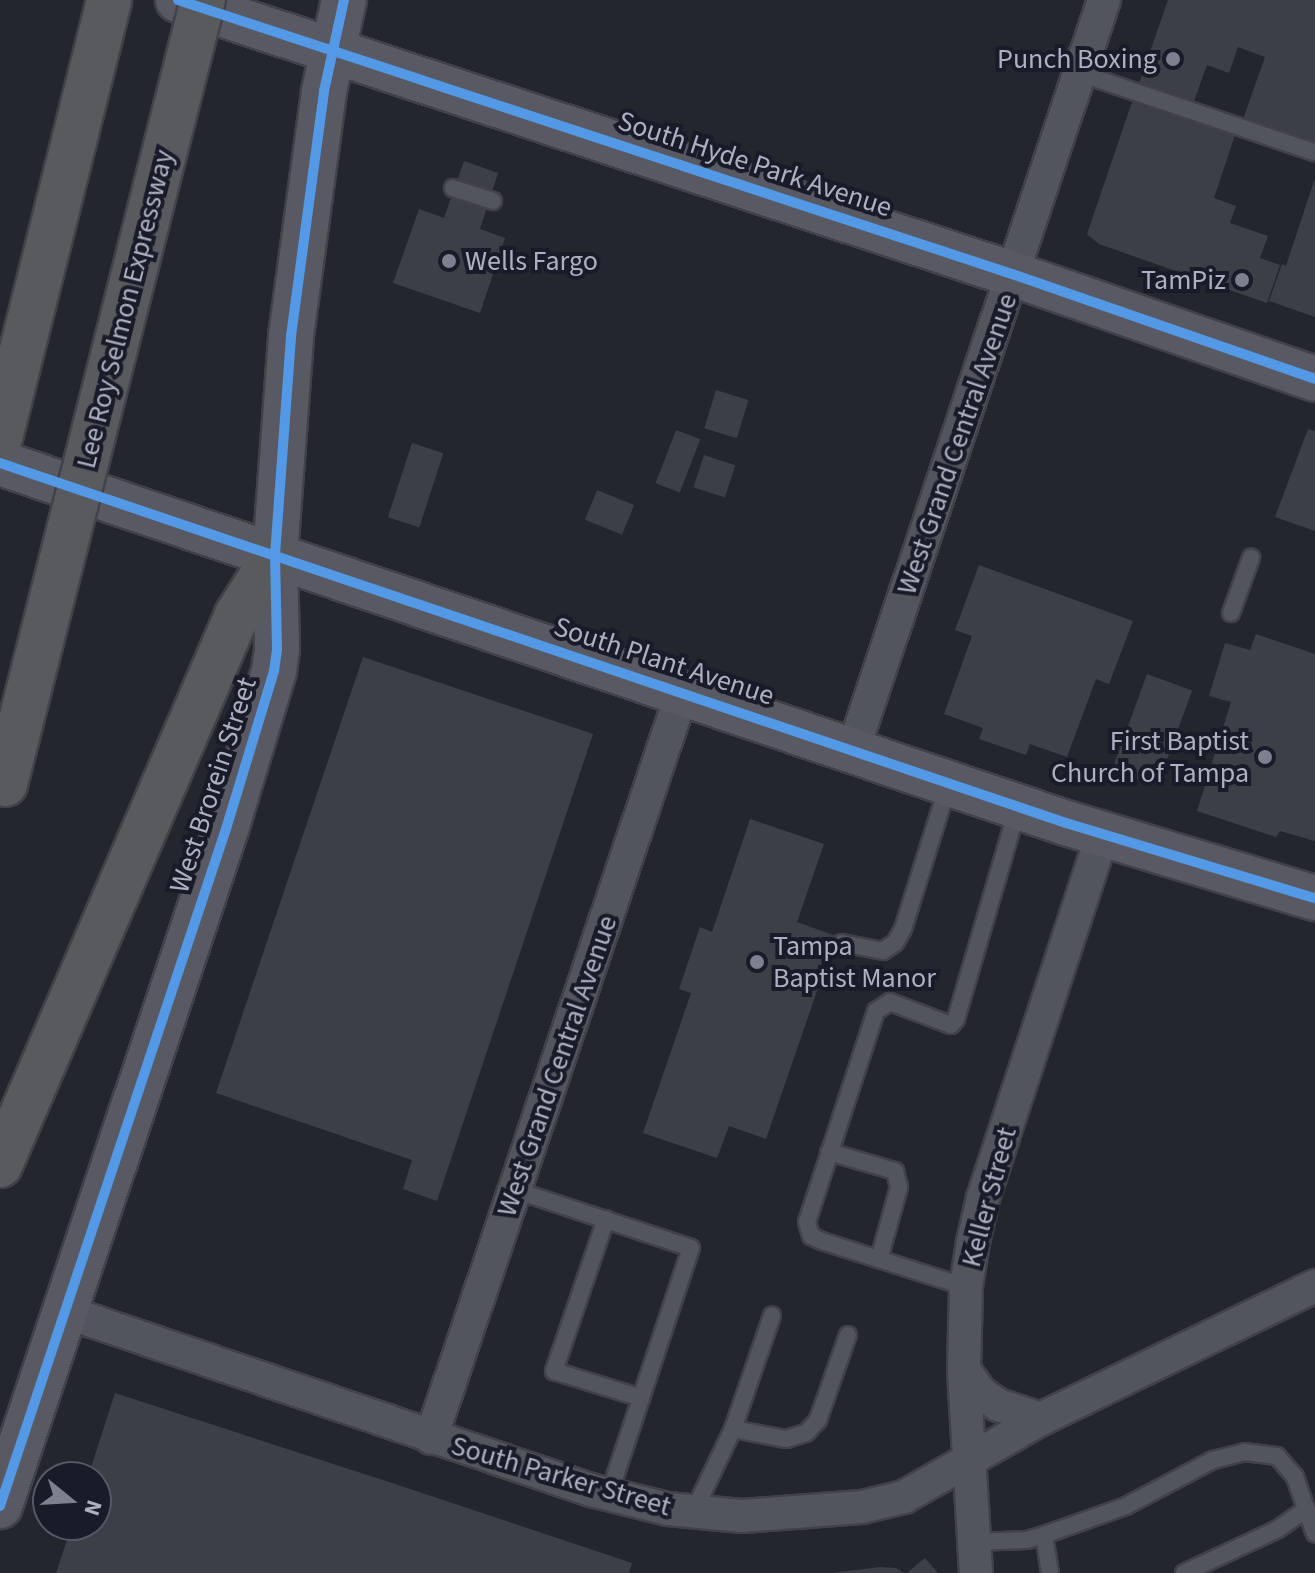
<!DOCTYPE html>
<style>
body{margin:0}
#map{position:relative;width:1315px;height:1573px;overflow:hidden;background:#24262e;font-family:"Source Sans 3",sans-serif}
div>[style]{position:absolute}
.building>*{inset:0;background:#3d3f46;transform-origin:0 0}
.roads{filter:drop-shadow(2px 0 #404248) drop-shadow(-2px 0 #404248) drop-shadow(0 2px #404248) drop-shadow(0 -2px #404248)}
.lane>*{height:16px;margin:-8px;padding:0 8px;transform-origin:8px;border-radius:8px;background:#53555d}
.street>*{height:32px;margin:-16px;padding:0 16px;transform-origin:16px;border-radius:16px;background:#53555d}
.secondary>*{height:44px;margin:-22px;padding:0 22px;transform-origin:22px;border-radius:22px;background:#585962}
.highway>*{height:44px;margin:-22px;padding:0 22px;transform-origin:22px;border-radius:22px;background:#585a5e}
.bridges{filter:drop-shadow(2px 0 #41424a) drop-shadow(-2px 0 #41424a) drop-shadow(0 2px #41424a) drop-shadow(0 -2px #41424a)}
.highway-bridge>*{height:44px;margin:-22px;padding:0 22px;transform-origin:22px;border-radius:22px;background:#585a5e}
.cycleway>*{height:10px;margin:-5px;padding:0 5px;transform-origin:5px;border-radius:5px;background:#5399e6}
.dots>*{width:22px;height:22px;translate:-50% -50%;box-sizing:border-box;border:4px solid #191c28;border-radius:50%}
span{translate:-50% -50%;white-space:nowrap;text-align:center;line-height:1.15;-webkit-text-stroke:8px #191c28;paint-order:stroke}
.poi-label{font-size:28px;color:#adb0c1}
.right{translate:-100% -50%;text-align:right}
.left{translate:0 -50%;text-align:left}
.street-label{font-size:28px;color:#adb0c1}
.north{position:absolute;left:32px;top:1461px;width:80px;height:80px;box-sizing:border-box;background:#191c28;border:2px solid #545765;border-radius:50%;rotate:108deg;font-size:22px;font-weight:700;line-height:32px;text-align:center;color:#adb0c1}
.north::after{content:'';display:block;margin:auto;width:28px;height:36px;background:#7d808e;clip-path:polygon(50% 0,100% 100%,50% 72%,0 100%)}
</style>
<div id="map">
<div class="building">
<i style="clip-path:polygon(1168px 0,1315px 0,1315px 142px,1310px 140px,1308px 145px,1242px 122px,1265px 57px,1238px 47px,1229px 73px,1207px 65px,1193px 104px,1138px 86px)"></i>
<i style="clip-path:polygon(1132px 102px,1235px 135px,1214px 198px,1236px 206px,1230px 223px,1268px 236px,1260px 258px,1280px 265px,1267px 303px,1099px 244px,1087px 234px)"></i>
<i style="clip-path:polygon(464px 161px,498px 173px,480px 229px,505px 238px,480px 313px,393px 283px,419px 209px,444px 218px)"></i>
<i style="clip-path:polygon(1314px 181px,1315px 181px,1315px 317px,1269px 301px,1282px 264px,1286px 266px)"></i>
<i style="left:716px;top:390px;width:34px;height:40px;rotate:17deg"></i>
<i style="clip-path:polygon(1308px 429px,1315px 431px,1315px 531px,1275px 517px)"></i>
<i style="left:676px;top:430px;width:26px;height:57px;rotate:21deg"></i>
<i style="left:412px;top:443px;width:33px;height:78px;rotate:18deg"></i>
<i style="left:704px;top:455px;width:33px;height:34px;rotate:18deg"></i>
<i style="left:597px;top:490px;width:40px;height:32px;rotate:22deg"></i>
<i style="clip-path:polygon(979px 565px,1133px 621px,1109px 684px,1096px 679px,1067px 757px,1030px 744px,1026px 755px,979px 739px,983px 728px,944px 714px,972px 636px,955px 630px)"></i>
<i style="clip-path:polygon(1256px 634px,1315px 654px,1315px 841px,1280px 831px,1276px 837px,1197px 811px,1231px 702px,1209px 696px,1225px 643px,1250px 650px)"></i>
<i style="clip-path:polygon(363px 657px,593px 734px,437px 1201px,403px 1189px,412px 1160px,216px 1093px)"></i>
<i style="left:1147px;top:674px;width:48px;height:102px;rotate:20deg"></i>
<i style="clip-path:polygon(750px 819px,824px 844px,797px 922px,836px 936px,766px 1139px,729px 1126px,717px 1158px,643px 1133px,691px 993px,679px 989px,700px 927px,712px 932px)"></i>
<i style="clip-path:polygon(115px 1393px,392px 1483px,632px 1563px,629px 1573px,56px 1573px,72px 1525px,96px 1525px,96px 1477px,88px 1477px)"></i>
<i style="clip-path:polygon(925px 1558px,938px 1573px,907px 1573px)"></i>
<i style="clip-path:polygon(879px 1567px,896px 1568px,904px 1573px,832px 1573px)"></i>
</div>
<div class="roads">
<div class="lane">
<i style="left:1079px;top:73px;width:248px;rotate:18.6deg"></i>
<i style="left:453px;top:188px;width:42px;rotate:18deg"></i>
<i style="left:1231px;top:613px;width:59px;rotate:-70deg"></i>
<i style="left:842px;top:943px;width:42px;rotate:11deg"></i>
<i style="left:883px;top:951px;width:14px;rotate:-34deg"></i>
<i style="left:895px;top:943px;width:16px;rotate:-60deg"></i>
<i style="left:903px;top:929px;width:151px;rotate:-72.6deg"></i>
<i style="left:829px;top:1152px;width:69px;rotate:16.1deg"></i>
<i style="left:895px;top:1171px;width:16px;rotate:76deg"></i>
<i style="left:899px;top:1187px;width:75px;rotate:105.5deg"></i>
<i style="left:515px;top:1190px;width:185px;rotate:18.2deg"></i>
<i style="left:691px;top:1248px;width:260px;rotate:108.4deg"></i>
<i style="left:606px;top:1219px;width:161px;rotate:108.9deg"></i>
<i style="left:554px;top:1371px;width:91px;rotate:17.2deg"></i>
<i style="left:966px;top:1287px;width:151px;rotate:-162.3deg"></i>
<i style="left:822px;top:1241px;width:12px;rotate:-156deg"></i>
<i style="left:811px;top:1236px;width:15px;rotate:-106deg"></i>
<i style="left:807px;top:1222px;width:222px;rotate:-71.9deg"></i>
<i style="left:876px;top:1011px;width:17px;rotate:-33deg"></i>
<i style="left:890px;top:1002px;width:65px;rotate:20.7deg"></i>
<i style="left:951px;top:1025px;width:8px;rotate:-50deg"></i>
<i style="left:956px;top:1019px;width:221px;rotate:-73.7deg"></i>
<i style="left:733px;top:1429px;width:54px;rotate:10.7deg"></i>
<i style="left:786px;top:1439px;width:21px;rotate:-17deg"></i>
<i style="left:806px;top:1433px;width:18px;rotate:-47deg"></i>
<i style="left:818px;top:1420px;width:90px;rotate:-70.6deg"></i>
<i style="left:693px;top:1513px;width:93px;rotate:-64.5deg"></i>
<i style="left:733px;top:1429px;width:120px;rotate:-71deg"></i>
<i style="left:1044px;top:1535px;width:38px;rotate:81deg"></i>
<i style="left:974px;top:1542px;width:53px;rotate:-2.2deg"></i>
<i style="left:1027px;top:1540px;width:18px;rotate:-16deg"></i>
<i style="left:1044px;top:1535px;width:87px;rotate:-19.5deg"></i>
<i style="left:1126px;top:1506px;width:98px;rotate:-27.9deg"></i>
<i style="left:1213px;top:1460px;width:32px;rotate:-14deg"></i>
<i style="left:1244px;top:1452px;width:33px;rotate:7deg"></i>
<i style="left:1277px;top:1456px;width:28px;rotate:49deg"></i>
<i style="left:1295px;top:1477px;width:60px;rotate:70.7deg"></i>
<i style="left:1184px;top:1573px;width:104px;rotate:-25.1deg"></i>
<i style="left:1278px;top:1529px;width:35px;rotate:-35deg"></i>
</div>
<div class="street">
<i style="left:853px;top:750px;width:791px;rotate:-71.5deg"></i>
<i style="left:63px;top:1311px;width:558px;rotate:18.73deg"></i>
<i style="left:591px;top:1490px;width:79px;rotate:13.9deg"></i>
<i style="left:668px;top:1509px;width:74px;rotate:5.4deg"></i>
<i style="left:742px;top:1516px;width:120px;rotate:-4.3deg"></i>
<i style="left:862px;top:1507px;width:43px;rotate:-13.4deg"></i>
<i style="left:904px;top:1497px;width:158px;rotate:-29.7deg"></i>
<i style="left:1041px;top:1419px;width:305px;rotate:-25.9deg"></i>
<i style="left:964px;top:1370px;width:29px;rotate:54deg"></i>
<i style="left:981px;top:1393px;width:21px;rotate:35deg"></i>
<i style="left:998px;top:1405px;width:45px;rotate:18deg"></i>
<i style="left:431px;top:1438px;width:786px;rotate:-71.38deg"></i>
<i style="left:976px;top:1573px;width:203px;rotate:-93.4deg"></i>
<i style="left:964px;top:1370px;width:83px;rotate:-88.6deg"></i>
<i style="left:966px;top:1287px;width:46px;rotate:-81.2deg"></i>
<i style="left:973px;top:1242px;width:45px;rotate:-77.2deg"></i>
<i style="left:983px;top:1198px;width:382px;rotate:-71.8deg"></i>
</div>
<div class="secondary">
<i style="left:178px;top:0;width:881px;rotate:18.19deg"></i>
<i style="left:1015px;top:275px;width:318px;rotate:19.1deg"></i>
<i style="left:0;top:463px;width:1125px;rotate:18.66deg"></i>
<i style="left:1066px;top:823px;width:260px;rotate:16.8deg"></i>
<i style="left:0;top:1506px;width:714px;rotate:-71.54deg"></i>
<i style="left:226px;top:829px;width:165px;rotate:-73.1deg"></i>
<i style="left:274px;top:671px;width:22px;rotate:-82deg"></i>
<i style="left:277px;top:649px;width:94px;rotate:-91.2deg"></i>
<i style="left:275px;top:555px;width:220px;rotate:-85.8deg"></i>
<i style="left:291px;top:336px;width:247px;rotate:-82.3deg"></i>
<i style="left:324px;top:91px;width:93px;rotate:-77.6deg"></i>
</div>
<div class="highway">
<i style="left:0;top:438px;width:451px;rotate:-76deg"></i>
<i style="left:0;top:1165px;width:599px;rotate:-66.69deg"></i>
<i style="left:237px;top:615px;width:71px;rotate:-57.7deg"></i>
</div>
</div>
<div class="bridges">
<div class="highway-bridge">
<i style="left:5px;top:784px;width:809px;rotate:-75.83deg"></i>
</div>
</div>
<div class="cycleway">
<i style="left:178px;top:0;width:881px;rotate:18.19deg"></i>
<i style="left:1015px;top:275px;width:318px;rotate:19.1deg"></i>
<i style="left:0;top:463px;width:1125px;rotate:18.66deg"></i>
<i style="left:1066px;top:823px;width:260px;rotate:16.8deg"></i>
<i style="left:0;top:1506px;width:714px;rotate:-71.54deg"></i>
<i style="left:226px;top:829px;width:165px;rotate:-73.1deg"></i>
<i style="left:274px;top:671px;width:22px;rotate:-82deg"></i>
<i style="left:277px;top:649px;width:94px;rotate:-91.2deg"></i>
<i style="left:275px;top:555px;width:220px;rotate:-85.8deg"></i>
<i style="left:291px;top:336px;width:247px;rotate:-82.3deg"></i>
<i style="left:324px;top:91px;width:93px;rotate:-77.6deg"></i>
</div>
<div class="dots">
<i style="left:1173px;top:59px;background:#7d808e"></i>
<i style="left:449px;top:261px;background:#7d808e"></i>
<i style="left:1242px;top:280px;background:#7d808e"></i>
<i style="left:1265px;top:757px;background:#7d808e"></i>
<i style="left:757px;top:962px;background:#7d808e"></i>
</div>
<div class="poi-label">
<span class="right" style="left:1157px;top:59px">Punch Boxing</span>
<span class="left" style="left:465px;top:261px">Wells Fargo</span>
<span class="right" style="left:1226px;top:280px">TamPiz</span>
<span class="right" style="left:1249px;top:757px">First Baptist<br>Church of Tampa</span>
<span class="left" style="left:773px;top:962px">Tampa<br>Baptist Manor</span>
</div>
<div class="street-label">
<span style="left:755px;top:164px;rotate:18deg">South Hyde Park Avenue</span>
<span style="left:125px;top:309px;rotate:-76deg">Lee Roy Selmon Expressway</span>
<span style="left:957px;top:444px;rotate:-71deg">West Grand Central Avenue</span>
<span style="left:664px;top:661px;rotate:18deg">South Plant Avenue</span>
<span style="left:213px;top:785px;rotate:-72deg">West Brorein Street</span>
<span style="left:557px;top:1066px;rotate:-71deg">West Grand Central Avenue</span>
<span style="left:989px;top:1197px;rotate:-75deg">Keller Street</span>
<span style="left:561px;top:1476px;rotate:16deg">South Parker Street</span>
</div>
<div class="north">N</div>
</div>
